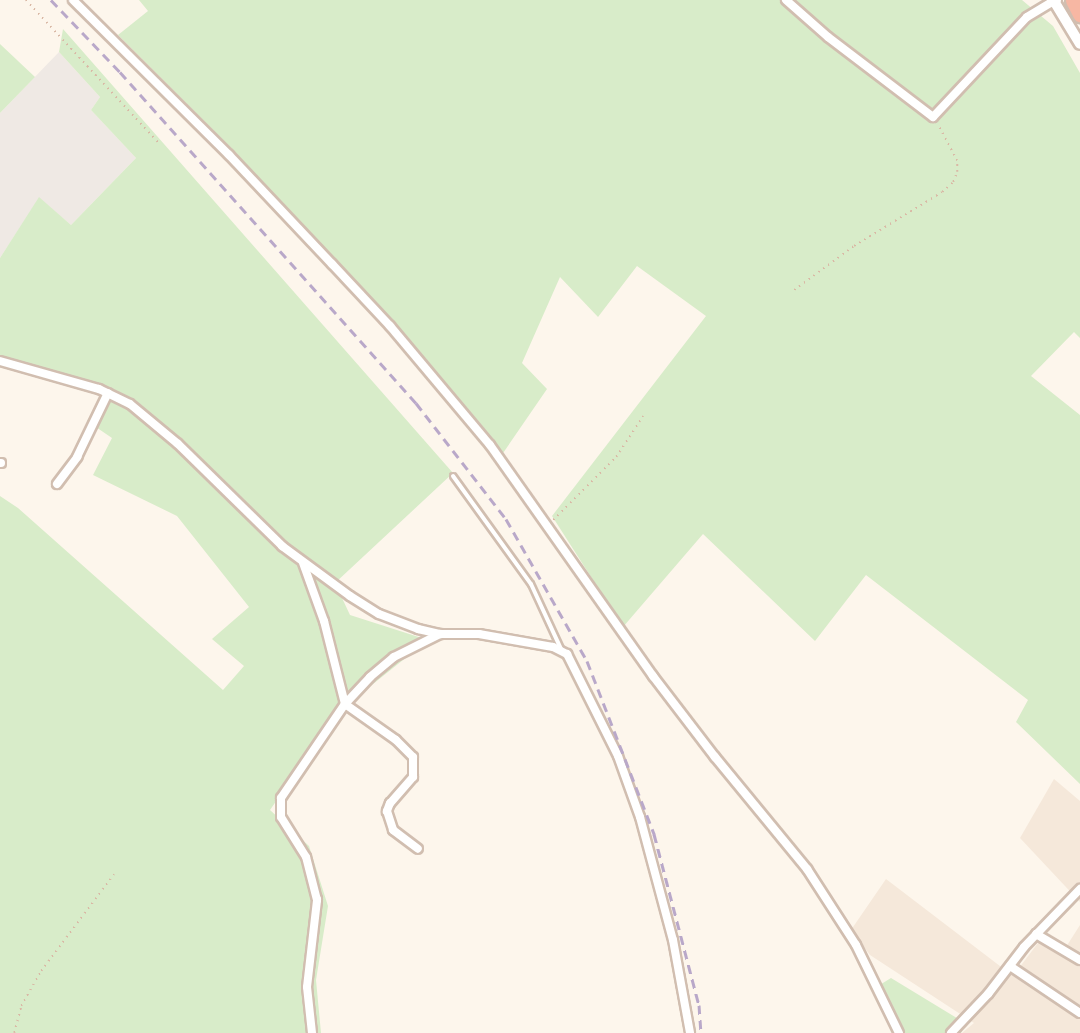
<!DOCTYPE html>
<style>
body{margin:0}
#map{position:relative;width:1080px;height:1033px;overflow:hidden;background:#fdf6ec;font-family:Arial,sans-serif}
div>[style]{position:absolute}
.residential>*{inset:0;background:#f5e8da}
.industrial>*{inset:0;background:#efe9e4}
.green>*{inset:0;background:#d8ecc9}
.path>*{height:1.5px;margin-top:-0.75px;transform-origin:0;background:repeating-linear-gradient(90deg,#d9b8a5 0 1.5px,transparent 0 6px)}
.roads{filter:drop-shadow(2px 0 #d1beb0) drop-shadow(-2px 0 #d1beb0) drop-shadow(0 2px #d1beb0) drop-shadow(0 -2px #d1beb0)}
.service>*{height:4px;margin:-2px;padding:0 2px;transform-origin:2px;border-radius:2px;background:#fff}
.minor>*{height:8px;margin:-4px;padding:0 4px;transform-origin:4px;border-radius:4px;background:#fff}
.tertiary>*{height:10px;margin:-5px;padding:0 5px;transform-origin:5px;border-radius:5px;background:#fff}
.motorway>*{height:15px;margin:-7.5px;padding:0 7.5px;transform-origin:7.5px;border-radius:7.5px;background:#f7b7a3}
.rail>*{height:3px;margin-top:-1.5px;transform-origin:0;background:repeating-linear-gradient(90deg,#b9a8c9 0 9px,transparent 0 15px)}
span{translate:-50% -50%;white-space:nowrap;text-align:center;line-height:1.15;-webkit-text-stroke:5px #fffaf3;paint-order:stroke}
</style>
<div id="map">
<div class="residential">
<i style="clip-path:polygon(1054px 779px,1080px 801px,1080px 902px,1020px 838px)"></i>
<i style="clip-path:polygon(886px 879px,1013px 976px,1041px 939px,1066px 947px,1080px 925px,1080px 1033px,962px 1033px,974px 1023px,870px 955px,851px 930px)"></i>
</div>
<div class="industrial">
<i style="clip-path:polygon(59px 52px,100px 97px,91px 110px,136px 158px,71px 225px,39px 198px,0 258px,0 113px)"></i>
</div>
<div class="green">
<i style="clip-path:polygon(139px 0,1022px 0,1053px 26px,1080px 73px,1080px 338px,1074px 332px,1031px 376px,1080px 415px,1080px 784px,1016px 722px,1028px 700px,866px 575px,815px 641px,703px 534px,623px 627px,552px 516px,706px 316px,637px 266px,598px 317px,560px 277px,522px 363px,547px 389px,501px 456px,236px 153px,118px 35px,148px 11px)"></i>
<i style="clip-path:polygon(63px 29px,453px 473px,335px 583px,350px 615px,428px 640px,338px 712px,270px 810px,309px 846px,328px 906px,316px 980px,321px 1033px,0 1033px,0 496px,18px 508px,223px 690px,244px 666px,212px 639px,249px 607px,177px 516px,93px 475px,112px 438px,87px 421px,106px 393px,0 358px,0 258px,39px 197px,71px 225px,136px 158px,91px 110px,100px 97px,59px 52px)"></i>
<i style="clip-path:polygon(0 44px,35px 77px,0 113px)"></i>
<i style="clip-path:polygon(891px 978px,965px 1023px,961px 1033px,903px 1033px,878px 986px)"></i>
</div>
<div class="path">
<i style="left:26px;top:0;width:195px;rotate:47.1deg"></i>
<i style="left:794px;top:290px;width:74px;rotate:-36.3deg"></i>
<i style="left:854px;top:246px;width:103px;rotate:-31.5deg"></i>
<i style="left:942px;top:192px;width:15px;rotate:-42deg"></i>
<i style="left:953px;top:182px;width:11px;rotate:-68deg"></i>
<i style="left:957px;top:172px;width:11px;rotate:-90deg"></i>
<i style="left:957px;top:161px;width:40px;rotate:-118deg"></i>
<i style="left:553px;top:520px;width:89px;rotate:-45deg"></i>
<i style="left:616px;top:457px;width:49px;rotate:-56.6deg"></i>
<i style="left:14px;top:1033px;width:28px;rotate:-75deg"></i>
<i style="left:21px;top:1006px;width:40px;rotate:-60.3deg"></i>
<i style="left:41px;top:971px;width:121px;rotate:-53deg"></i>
</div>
<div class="roads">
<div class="service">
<i style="left:453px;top:476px;width:133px;rotate:54.2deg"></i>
<i style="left:531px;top:584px;width:72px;rotate:65.2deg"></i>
</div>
<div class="minor">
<i style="left:73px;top:0;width:220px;rotate:44.8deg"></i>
<i style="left:229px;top:155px;width:150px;rotate:46.6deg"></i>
<i style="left:332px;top:264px;width:85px;rotate:46.9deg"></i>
<i style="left:390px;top:326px;width:155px;rotate:50deg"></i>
<i style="left:490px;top:445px;width:283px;rotate:54.8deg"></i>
<i style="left:653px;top:676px;width:102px;rotate:52.6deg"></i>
<i style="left:715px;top:757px;width:145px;rotate:50.6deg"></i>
<i style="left:807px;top:869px;width:90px;rotate:57.2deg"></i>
<i style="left:856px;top:945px;width:98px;rotate:64deg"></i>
<i style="left:786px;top:0;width:56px;rotate:41.4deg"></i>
<i style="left:828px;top:37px;width:132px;rotate:37.3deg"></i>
<i style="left:933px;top:117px;width:137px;rotate:-46.8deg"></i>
<i style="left:1027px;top:17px;width:31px;rotate:-31deg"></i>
<i style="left:0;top:361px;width:103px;rotate:15.8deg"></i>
<i style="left:99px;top:389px;width:34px;rotate:26deg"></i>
<i style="left:130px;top:404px;width:62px;rotate:39.8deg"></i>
<i style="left:178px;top:444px;width:146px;rotate:44.4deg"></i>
<i style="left:282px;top:546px;width:84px;rotate:36.3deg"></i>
<i style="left:350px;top:596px;width:34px;rotate:32deg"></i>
<i style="left:379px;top:614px;width:42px;rotate:21deg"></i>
<i style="left:418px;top:629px;width:23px;rotate:13deg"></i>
<i style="left:440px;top:634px;width:39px"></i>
<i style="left:479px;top:634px;width:75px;rotate:10deg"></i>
<i style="left:553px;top:647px;width:16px;rotate:27deg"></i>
<i style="left:567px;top:654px;width:114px;rotate:63.4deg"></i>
<i style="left:618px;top:756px;width:65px;rotate:70.2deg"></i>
<i style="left:640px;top:817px;width:127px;rotate:75deg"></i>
<i style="left:673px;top:940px;width:95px;rotate:79.6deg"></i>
<i style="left:0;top:463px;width:1px"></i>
<i style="left:57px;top:484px;width:34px;rotate:-53deg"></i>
<i style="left:77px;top:457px;width:71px;rotate:-64.2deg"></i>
<i style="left:303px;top:563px;width:62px;rotate:70.1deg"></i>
<i style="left:324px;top:621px;width:86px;rotate:75.8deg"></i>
<i style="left:345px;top:704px;width:62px;rotate:35.2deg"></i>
<i style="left:396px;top:740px;width:24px;rotate:45deg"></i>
<i style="left:413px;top:757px;width:20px;rotate:90deg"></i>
<i style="left:413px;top:777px;width:35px;rotate:131deg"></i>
<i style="left:390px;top:803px;width:9px;rotate:111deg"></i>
<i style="left:387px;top:811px;width:20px;rotate:72deg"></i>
<i style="left:393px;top:830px;width:31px;rotate:37deg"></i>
<i style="left:1036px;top:934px;width:51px;rotate:30.6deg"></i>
<i style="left:1010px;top:966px;width:84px;rotate:33.9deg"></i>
<i style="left:312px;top:1033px;width:46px;rotate:-96.2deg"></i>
<i style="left:307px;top:987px;width:88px;rotate:-83.4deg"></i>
<i style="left:317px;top:900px;width:44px;rotate:-104.3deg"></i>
<i style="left:306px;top:857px;width:47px;rotate:-122deg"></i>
<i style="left:281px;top:817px;width:19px;rotate:-90deg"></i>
<i style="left:281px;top:798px;width:114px;rotate:-55.8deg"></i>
<i style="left:345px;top:704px;width:37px;rotate:-47deg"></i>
<i style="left:370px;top:677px;width:31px;rotate:-40deg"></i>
<i style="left:394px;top:657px;width:51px;rotate:-26.6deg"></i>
<i style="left:951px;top:1033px;width:54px;rotate:-46.5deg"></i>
<i style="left:988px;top:994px;width:59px;rotate:-52.5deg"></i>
<i style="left:1024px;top:947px;width:81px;rotate:-46deg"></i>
</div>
<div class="tertiary">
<i style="left:1056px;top:0;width:2px;rotate:153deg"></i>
<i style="left:1054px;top:1px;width:50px;rotate:58.8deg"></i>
</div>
<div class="motorway">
<i style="left:1073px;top:0;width:16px;rotate:63deg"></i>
</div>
</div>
<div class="rail">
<i style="left:51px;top:0;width:100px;rotate:46.2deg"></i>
<i style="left:120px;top:72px;width:444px;rotate:48.2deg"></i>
<i style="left:416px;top:403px;width:147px;rotate:52.2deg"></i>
<i style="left:506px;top:519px;width:163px;rotate:60.3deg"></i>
<i style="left:587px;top:661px;width:186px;rotate:68.8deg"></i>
<i style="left:654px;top:834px;width:177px;rotate:75.3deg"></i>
<i style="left:699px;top:1005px;width:28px;rotate:86deg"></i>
</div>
</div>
